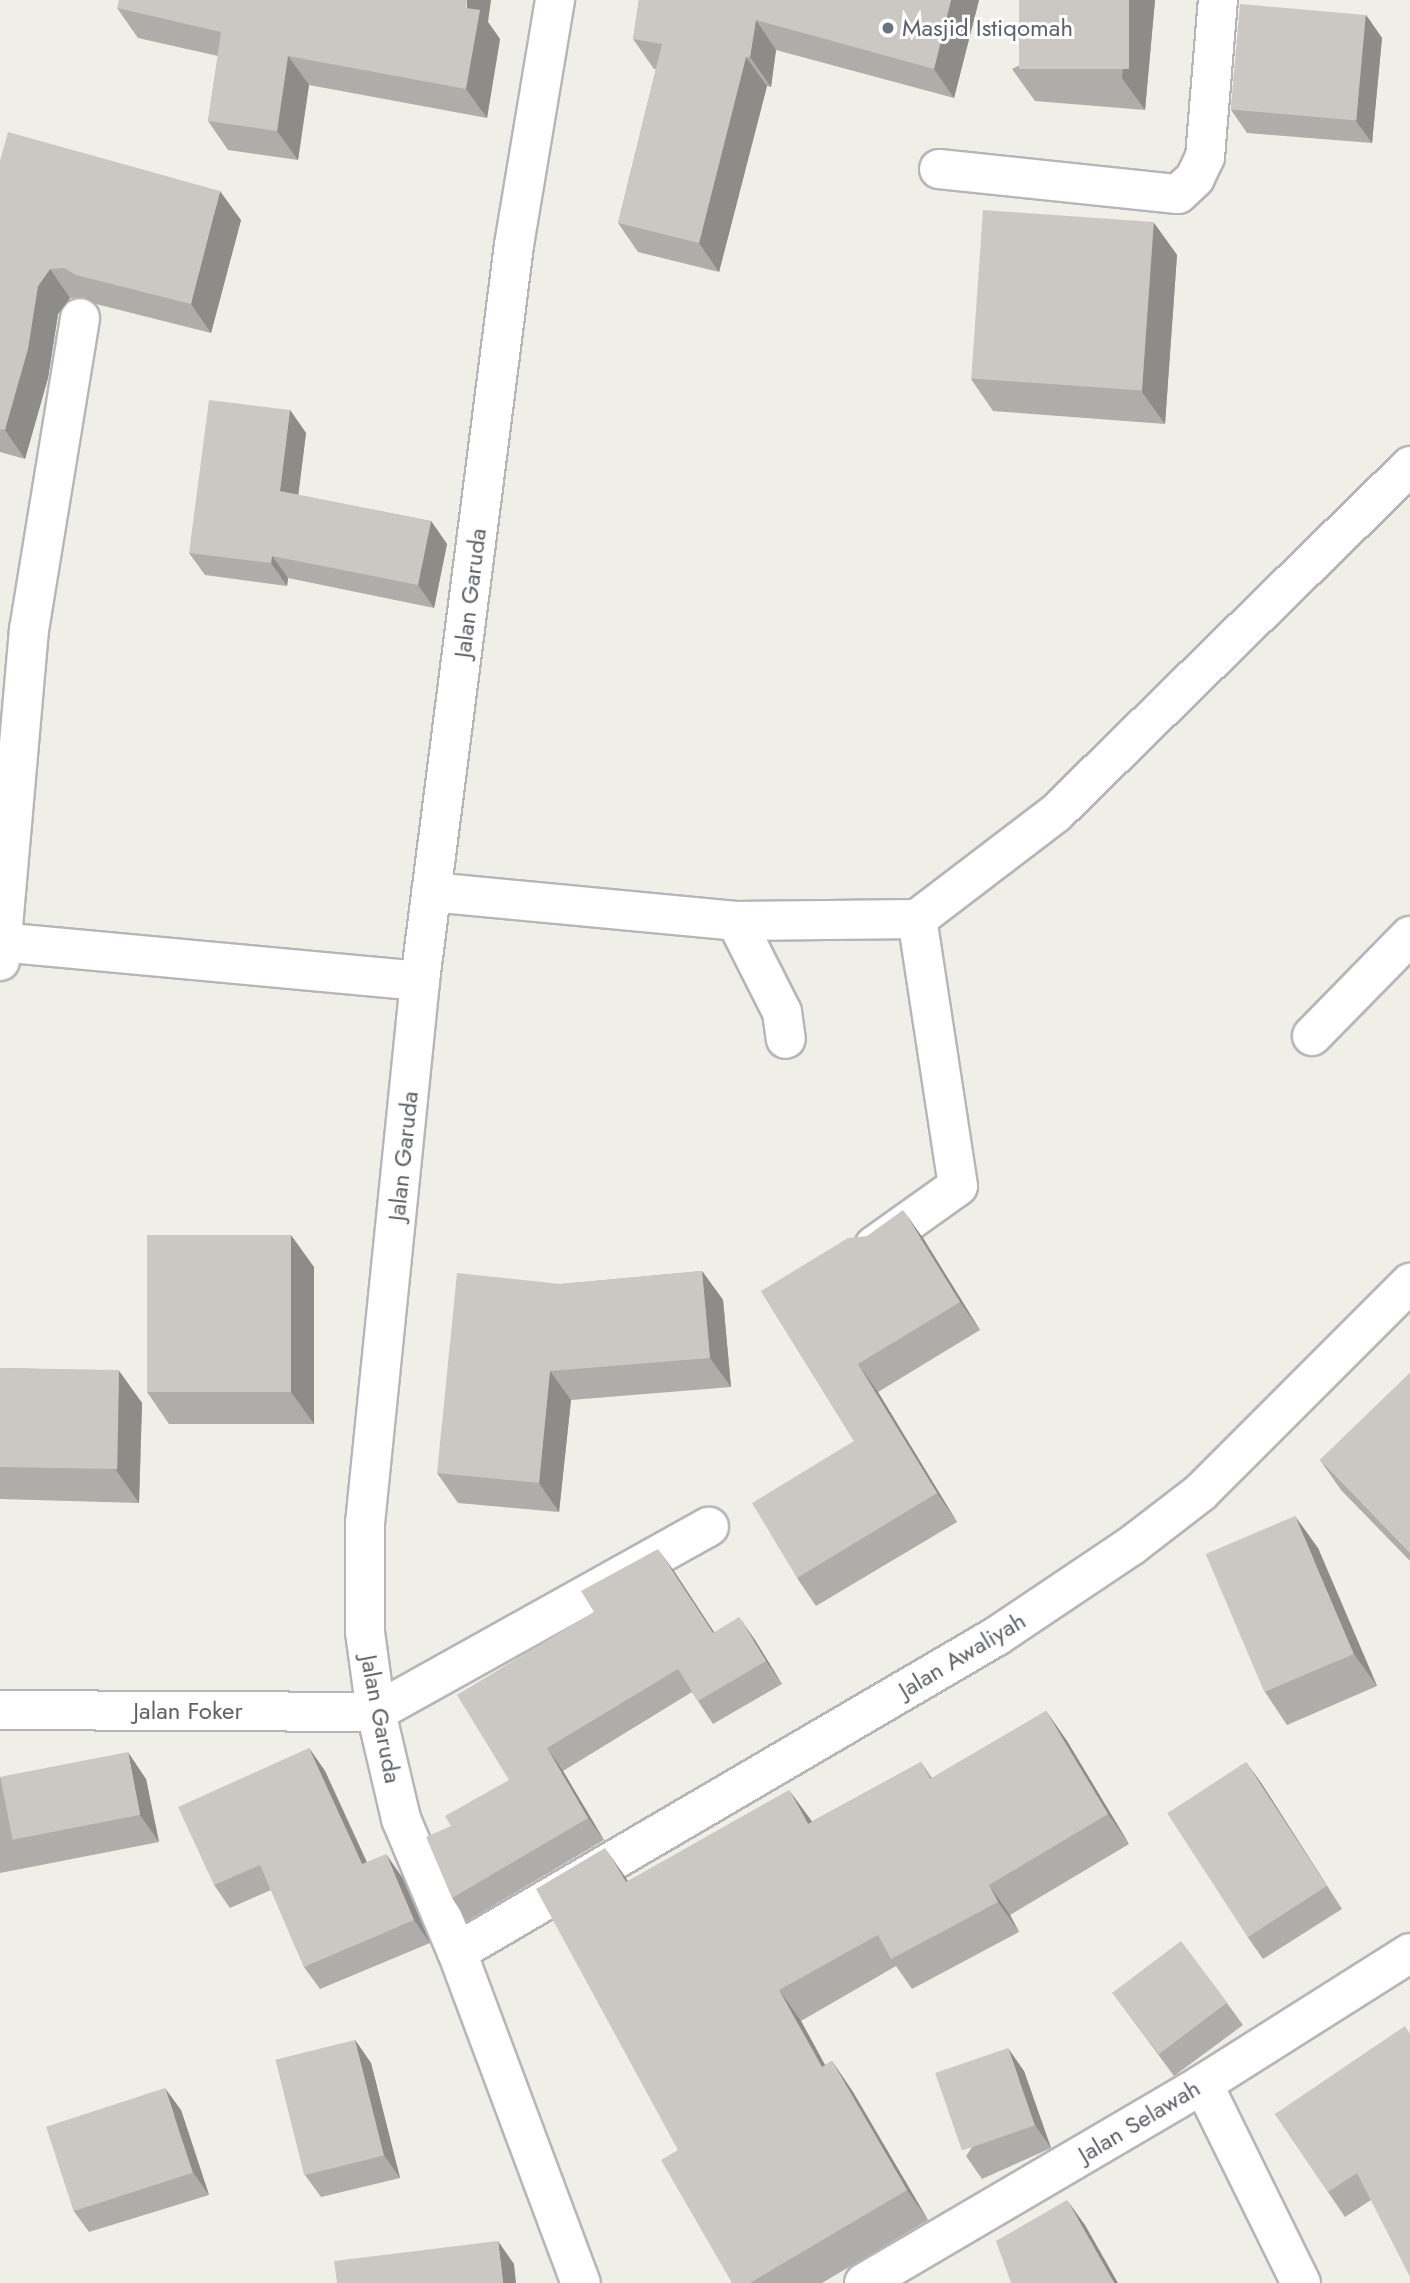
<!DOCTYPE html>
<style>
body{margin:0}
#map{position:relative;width:1410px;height:2283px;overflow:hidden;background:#efeee7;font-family:Jost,sans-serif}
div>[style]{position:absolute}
.roads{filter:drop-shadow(2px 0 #b4b6ba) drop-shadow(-2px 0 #b4b6ba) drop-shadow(0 2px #b4b6ba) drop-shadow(0 -2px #b4b6ba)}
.minor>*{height:38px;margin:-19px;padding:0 19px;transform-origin:19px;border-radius:19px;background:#fff}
.wall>*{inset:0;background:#afaca9}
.shaded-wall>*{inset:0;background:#8e8c89}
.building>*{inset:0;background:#cbc8c4;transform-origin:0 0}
.dots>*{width:19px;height:19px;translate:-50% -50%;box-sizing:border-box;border:4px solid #fff;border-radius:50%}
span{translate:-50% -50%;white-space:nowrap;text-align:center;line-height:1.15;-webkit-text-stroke:6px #fff;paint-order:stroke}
.worship-label{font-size:24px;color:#5b616d}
.left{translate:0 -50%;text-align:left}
.street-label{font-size:24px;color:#5e6166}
</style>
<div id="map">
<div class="roads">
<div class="minor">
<i style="left:555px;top:0;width:248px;rotate:99.5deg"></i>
<i style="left:514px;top:245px;width:742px;rotate:97.28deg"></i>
<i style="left:420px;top:981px;width:545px;rotate:95.79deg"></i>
<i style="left:365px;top:1523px;width:109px;rotate:90deg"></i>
<i style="left:365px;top:1632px;width:81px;rotate:82.2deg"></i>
<i style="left:376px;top:1712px;width:110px;rotate:76.8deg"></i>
<i style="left:401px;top:1819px;width:144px;rotate:67.2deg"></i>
<i style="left:457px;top:1952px;width:353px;rotate:69.5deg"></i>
<i style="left:939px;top:169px;width:240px;rotate:6deg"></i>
<i style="left:1178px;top:194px;width:23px;rotate:-43deg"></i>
<i style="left:1195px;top:178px;width:23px;rotate:-65deg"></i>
<i style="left:1205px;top:157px;width:158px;rotate:-85.3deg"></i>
<i style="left:431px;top:892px;width:306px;rotate:5.4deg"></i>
<i style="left:736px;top:921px;width:181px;rotate:-0.6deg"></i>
<i style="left:917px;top:919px;width:175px;rotate:-37.3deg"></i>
<i style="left:1056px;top:813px;width:496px;rotate:-44.4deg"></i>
<i style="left:736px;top:921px;width:102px;rotate:63.2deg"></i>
<i style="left:782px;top:1012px;width:27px;rotate:82deg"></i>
<i style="left:0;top:942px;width:422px;rotate:5.3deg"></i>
<i style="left:0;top:961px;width:332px;rotate:-85deg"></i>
<i style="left:29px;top:630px;width:316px;rotate:-80.7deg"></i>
<i style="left:1312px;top:1036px;width:140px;rotate:-45.6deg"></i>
<i style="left:874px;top:1246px;width:103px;rotate:-35.5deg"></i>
<i style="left:958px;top:1186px;width:270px;rotate:-98.7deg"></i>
<i style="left:0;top:1710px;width:376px;rotate:0.3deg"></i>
<i style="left:376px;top:1712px;width:381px;rotate:-29.1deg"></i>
<i style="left:457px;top:1952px;width:626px;rotate:-30.34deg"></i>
<i style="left:997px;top:1636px;width:161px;rotate:-33.9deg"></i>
<i style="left:1131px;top:1546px;width:88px;rotate:-37.6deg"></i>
<i style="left:1201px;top:1492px;width:296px;rotate:-45deg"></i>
<i style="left:1203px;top:2084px;width:222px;rotate:63.8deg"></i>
<i style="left:864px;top:2283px;width:393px;rotate:-30.4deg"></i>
<i style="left:1203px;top:2084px;width:245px;rotate:-32.3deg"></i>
</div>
</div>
<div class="wall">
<i style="clip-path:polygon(639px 0,979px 0,954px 98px,776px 50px,771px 87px,767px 86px,719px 272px,638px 252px,618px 223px,656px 69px,654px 69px,633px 39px)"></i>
<i style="clip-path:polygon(1155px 0,1145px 110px,1035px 101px,1012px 69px)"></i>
<i style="clip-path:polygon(117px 8px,488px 22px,500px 39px,487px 118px,309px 85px,298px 160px,228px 150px,208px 121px,218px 56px,138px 38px)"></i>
<i style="clip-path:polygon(1366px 15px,1382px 38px,1372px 143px,1247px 133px,1231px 110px)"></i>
<i style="clip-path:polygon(0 161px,241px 220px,211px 333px,96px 304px,84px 297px,70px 298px,58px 314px,48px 378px,25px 459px,0 452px)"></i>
<i style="clip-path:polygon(1154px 223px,1177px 255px,1165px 424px,993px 411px,971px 379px)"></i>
<i style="clip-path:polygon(290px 410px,306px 433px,298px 495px,431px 521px,447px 544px,434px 608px,288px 578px,287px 586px,205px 575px,189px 553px)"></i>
<i style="clip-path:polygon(923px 1238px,980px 1330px,878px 1392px,957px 1522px,816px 1606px,797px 1578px,854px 1441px,761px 1291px)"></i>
<i style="clip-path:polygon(314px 1267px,314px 1424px,169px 1424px,147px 1392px)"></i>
<i style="clip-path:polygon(702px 1271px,723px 1300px,731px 1387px,571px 1400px,559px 1512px,458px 1503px,437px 1473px,561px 1284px)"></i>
<i style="clip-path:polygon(0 1368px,119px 1371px,142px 1403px,139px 1503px,0 1499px)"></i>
<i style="clip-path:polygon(1410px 1373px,1410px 1561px,1341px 1490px,1320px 1460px)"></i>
<i style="clip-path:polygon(1318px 1548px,1377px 1686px,1287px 1725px,1265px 1692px)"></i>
<i style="clip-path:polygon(674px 1571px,714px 1632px,755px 1640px,782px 1684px,713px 1724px,692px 1692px,563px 1771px,604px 1840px,467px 1921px,452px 1898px,451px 1826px,509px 1780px)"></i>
<i style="clip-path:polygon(1046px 1711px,1067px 1741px,1129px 1844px,1010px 1915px,1019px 1932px,912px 1989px,896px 1966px,801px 2021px,825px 2065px,832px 2061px,853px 2092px,928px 2220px,822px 2283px,732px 2283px,678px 2150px,628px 1881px,811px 1822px,921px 1762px,932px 1778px)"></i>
<i style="clip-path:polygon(309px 1748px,325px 1771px,367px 1862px,402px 1877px,430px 1943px,320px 1989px,304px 1967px,271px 1890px,230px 1908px,214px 1885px)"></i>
<i style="clip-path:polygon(1246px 1762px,1342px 1909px,1263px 1959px,1247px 1936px)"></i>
<i style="clip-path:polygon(0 1777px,146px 1779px,159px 1842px,0 1873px)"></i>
<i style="clip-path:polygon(1112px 1992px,1227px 2003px,1243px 2025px,1174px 2076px)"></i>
<i style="clip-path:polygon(1410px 2033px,1371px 2200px,1345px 2217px,1275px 2114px)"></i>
<i style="clip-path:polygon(355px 2040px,371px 2063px,400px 2178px,321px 2197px,305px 2175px)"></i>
<i style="clip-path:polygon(1024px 2071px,1051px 2148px,982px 2179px,966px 2156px)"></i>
<i style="clip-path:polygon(181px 2110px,209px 2195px,89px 2232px,73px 2210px)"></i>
</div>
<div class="shaded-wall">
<i style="clip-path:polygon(467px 0,491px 0,488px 22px,500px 39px,487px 118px,466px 89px)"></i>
<i style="clip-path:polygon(951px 0,979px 0,954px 98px,934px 69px)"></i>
<i style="clip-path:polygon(1129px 0,1155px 0,1145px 110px,1122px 78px)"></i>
<i style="clip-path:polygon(1366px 15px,1382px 38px,1372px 143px,1356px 121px)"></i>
<i style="clip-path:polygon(756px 20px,776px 50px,771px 87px,750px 57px)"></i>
<i style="clip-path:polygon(288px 56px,309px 85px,298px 160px,277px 131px)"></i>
<i style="clip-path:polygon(746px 57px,767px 86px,719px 272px,699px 243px)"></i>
<i style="clip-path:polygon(220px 191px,241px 220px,211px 333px,191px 304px)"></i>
<i style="clip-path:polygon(1154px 223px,1177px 255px,1165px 424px,1142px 392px)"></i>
<i style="clip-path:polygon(50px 269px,70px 298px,58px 314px,48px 378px,25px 459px,5px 430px,38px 286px)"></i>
<i style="clip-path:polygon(290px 410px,306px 433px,296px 514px,280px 491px)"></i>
<i style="clip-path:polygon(431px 521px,447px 544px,434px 608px,418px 585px)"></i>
<i style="clip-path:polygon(272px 556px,288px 578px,287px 586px,271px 563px)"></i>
<i style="clip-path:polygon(903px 1210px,923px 1238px,980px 1330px,960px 1302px)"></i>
<i style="clip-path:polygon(291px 1235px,314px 1267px,314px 1424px,291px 1392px)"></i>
<i style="clip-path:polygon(702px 1271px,723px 1300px,731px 1387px,710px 1358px)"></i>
<i style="clip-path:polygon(858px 1364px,878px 1392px,957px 1522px,937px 1493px)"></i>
<i style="clip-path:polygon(119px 1371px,142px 1403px,139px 1503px,116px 1470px)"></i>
<i style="clip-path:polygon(550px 1371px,571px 1400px,559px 1512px,539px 1483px)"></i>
<i style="clip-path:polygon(1295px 1516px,1318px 1548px,1377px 1686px,1354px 1654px)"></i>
<i style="clip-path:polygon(658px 1549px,674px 1571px,729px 1655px,713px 1633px)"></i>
<i style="clip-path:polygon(739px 1617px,755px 1640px,782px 1684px,766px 1661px)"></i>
<i style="clip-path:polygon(1046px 1711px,1067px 1741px,1129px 1844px,1108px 1814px)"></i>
<i style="clip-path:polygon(309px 1748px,325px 1771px,378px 1887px,362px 1864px)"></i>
<i style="clip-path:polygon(547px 1748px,563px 1771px,604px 1840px,588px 1818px)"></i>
<i style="clip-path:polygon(128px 1752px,146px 1779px,159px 1842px,140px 1815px)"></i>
<i style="clip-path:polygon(1246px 1762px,1262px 1784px,1342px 1909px,1327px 1886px)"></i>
<i style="clip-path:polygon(789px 1790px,811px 1820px,829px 1854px,808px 1824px)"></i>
<i style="clip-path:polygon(605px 1848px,626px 1878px,647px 1913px,626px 1882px)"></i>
<i style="clip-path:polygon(386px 1854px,402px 1877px,430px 1943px,414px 1920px)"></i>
<i style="clip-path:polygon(989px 1885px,1010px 1915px,1019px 1932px,998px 1902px)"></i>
<i style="clip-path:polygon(779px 1990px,801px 2021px,843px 2098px,822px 2067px)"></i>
<i style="clip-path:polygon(355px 2040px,371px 2063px,400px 2178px,384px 2155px)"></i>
<i style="clip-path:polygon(1008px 2048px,1024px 2071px,1051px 2148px,1035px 2125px)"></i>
<i style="clip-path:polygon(832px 2061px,853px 2092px,928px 2220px,907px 2190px)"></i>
<i style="clip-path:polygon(165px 2088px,181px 2110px,209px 2195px,193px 2172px)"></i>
<i style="clip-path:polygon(1067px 2200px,1085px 2225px,1118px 2283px,1114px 2283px)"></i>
<i style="clip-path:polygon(498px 2241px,514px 2264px,516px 2283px,503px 2283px)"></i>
</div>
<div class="building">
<i style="clip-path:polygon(119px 0,467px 0,466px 8px,480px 10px,466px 89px,288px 56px,277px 131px,208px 121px,221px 32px,117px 8px)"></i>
<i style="clip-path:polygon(639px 0,951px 0,934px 69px,756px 20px,750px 57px,746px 57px,699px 243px,618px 223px,662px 44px,633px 39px)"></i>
<i style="left:1019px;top:0;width:110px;height:69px"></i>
<i style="left:1240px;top:4px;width:126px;height:106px;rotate:5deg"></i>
<i style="clip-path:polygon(8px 132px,220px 191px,191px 304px,76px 275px,64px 268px,50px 269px,38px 286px,28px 349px,5px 430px,0 429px,0 161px)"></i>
<i style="left:983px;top:210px;width:171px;height:169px;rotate:4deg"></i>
<i style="clip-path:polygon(209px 400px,290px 410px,280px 491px,431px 521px,418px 585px,272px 556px,271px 563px,189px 553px)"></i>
<i style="clip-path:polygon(903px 1210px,960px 1302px,858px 1364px,937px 1493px,797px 1578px,752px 1503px,854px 1441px,761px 1291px,848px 1238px,867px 1236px)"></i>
<i style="left:147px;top:1235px;width:144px;height:157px"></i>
<i style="clip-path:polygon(702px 1271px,710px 1358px,550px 1371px,539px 1483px,437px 1473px,457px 1273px,561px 1284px)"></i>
<i style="left:0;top:1368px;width:119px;height:99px;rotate:1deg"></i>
<i style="clip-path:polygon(1410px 1373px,1410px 1553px,1320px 1460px)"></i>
<i style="left:1295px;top:1516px;width:150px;height:97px;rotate:67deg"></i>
<i style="clip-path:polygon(658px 1549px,713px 1633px,739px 1617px,766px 1661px,698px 1701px,678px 1669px,547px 1748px,588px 1818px,452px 1898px,426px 1837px,451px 1826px,445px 1816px,509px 1780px,457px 1695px,594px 1612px,581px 1591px)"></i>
<i style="clip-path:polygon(1046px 1711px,1108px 1814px,989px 1885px,998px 1902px,891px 1959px,878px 1935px,779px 1990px,822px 2067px,832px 2061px,907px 2190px,750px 2283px,732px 2283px,661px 2160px,678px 2150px,536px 1889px,605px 1848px,626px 1882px,789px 1790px,808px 1824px,921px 1762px,930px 1779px)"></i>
<i style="clip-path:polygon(309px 1748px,362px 1864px,386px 1854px,414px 1920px,304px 1967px,260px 1865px,214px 1885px,178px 1807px)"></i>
<i style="left:128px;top:1752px;width:64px;height:130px;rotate:79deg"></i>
<i style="left:1246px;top:1762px;width:148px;height:94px;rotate:57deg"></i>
<i style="left:1181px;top:1941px;width:77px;height:86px;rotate:53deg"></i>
<i style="clip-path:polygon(1405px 2026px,1410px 2034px,1410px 2277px,1357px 2173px,1328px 2192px,1275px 2114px)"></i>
<i style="left:355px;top:2040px;width:119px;height:82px;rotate:76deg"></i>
<i style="left:1008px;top:2048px;width:82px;height:77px;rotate:71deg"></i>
<i style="left:165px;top:2088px;width:89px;height:125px;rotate:72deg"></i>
<i style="clip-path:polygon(1067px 2200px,1114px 2283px,1011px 2283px,996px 2241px)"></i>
<i style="clip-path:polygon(498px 2241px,503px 2283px,337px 2283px,334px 2261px)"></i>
</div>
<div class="dots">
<i style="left:888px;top:28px;background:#6b7280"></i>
</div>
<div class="worship-label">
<span class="left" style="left:902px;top:28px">Masjid Istiqomah</span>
</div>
<div class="street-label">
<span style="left:470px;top:593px;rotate:-83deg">Jalan Garuda</span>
<span style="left:403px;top:1156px;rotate:-84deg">Jalan Garuda</span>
<span style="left:962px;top:1655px;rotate:-31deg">Jalan Awaliyah</span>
<span style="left:188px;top:1711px">Jalan Foker</span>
<span style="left:381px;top:1719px;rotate:79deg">Jalan Garuda</span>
<span style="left:1139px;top:2121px;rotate:-31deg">Jalan Selawah</span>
</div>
</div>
